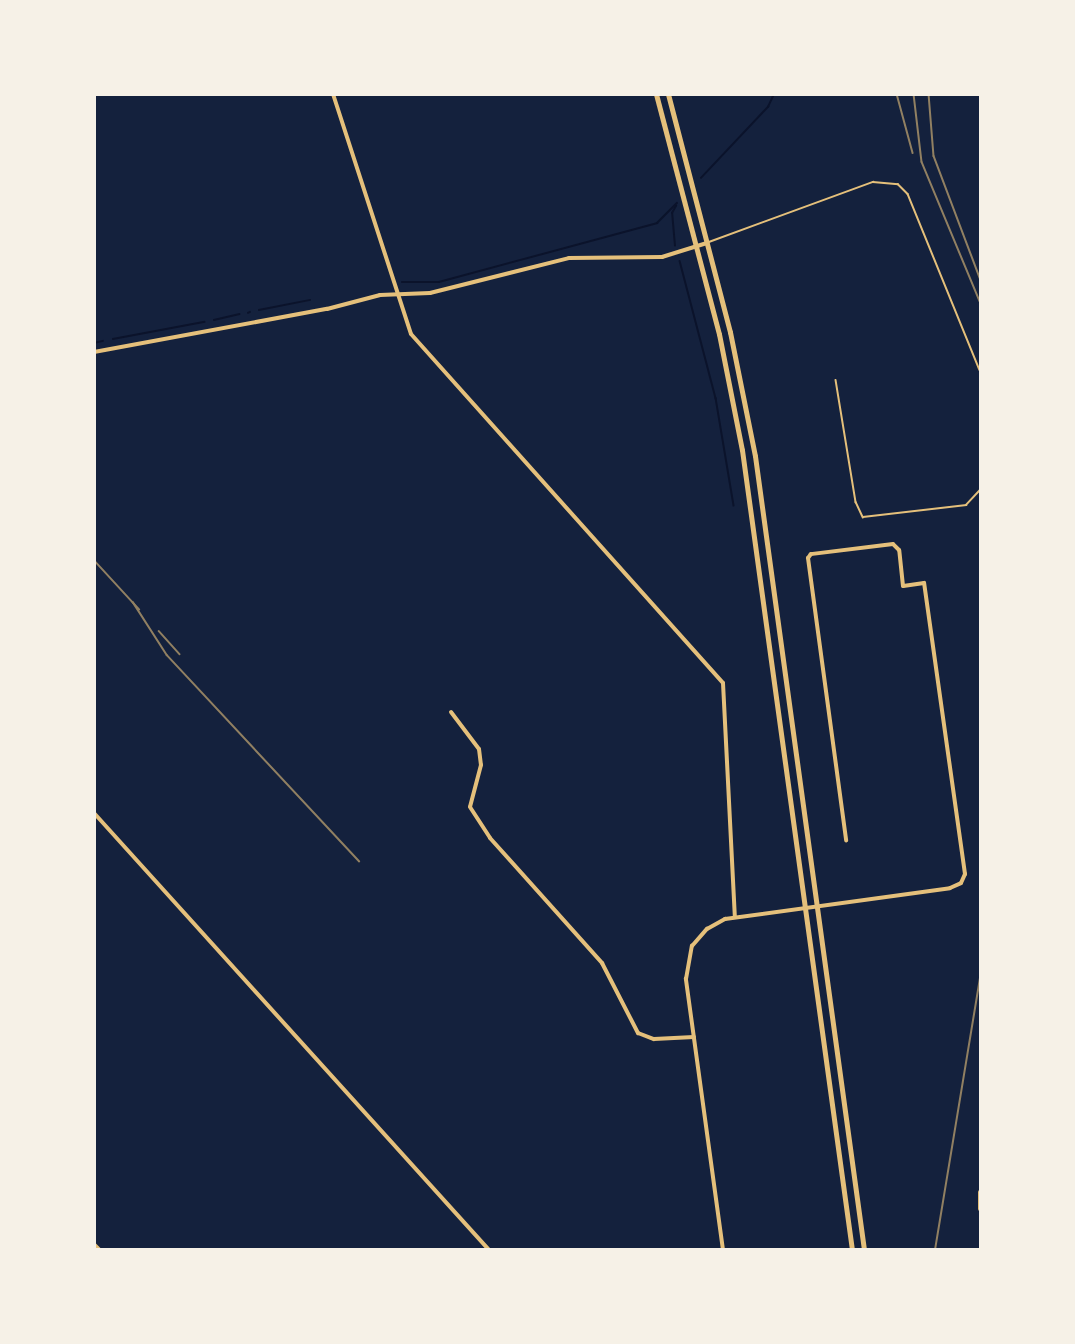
<!DOCTYPE html>
<style>
body{margin:0}
#map{position:relative;width:1075px;height:1344px;overflow:hidden;background:#14213d;font-family:Mulish,sans-serif}
div>[style]{position:absolute}
.stream>*{height:1.5px;margin:-0.75px;padding:0 0.75px;transform-origin:0.75px;border-radius:0.75px;background:#0b132b}
.service>*{height:1.5px;margin:-0.75px;padding:0 0.75px;transform-origin:0.75px;border-radius:0.75px;background:#e5c07b}
.minor>*{height:4px;margin:-2px;padding:0 2px;transform-origin:2px;border-radius:2px;background:#e5c07b}
.secondary>*{height:5px;margin:-2.5px;padding:0 2.5px;transform-origin:2.5px;border-radius:2.5px;background:#e5c07b}
.rail>*{height:1.5px;margin:-0.75px;padding:0 0.75px;transform-origin:0.75px;border-radius:0.75px;background:#918062}
span{translate:-50% -50%;white-space:nowrap;text-align:center;line-height:1.15;-webkit-text-stroke:6px #f6f1e7;paint-order:stroke}
.frame{position:absolute;inset:0;border:96px solid #f6f1e7;pointer-events:none}
</style>
<div id="map">
<div class="stream">
<i style="left:701px;top:178px;width:98px;rotate:-46.7deg"></i>
<i style="left:768px;top:107px;width:14px;rotate:-65deg"></i>
<i style="left:675px;top:246px;width:33px;rotate:-95deg"></i>
<i style="left:672px;top:213px;width:8px;rotate:-60deg"></i>
<i style="left:680px;top:261px;width:142px;rotate:75.3deg"></i>
<i style="left:716px;top:398px;width:109px;rotate:80.5deg"></i>
<i style="left:402px;top:282px;width:37px"></i>
<i style="left:439px;top:282px;width:226px;rotate:-15.1deg"></i>
<i style="left:657px;top:223px;width:28px;rotate:-45deg"></i>
<i style="left:259px;top:310px;width:52px;rotate:-11.1deg"></i>
<i style="left:248px;top:313px;width:2px;rotate:-27deg"></i>
<i style="left:214px;top:320px;width:26px;rotate:-13deg"></i>
<i style="left:113px;top:339px;width:93px;rotate:-10.6deg"></i>
<i style="left:94px;top:343px;width:9px;rotate:-13deg"></i>
</div>
<div class="service">
<i style="left:709px;top:242px;width:175px;rotate:-20.1deg"></i>
<i style="left:873px;top:182px;width:25px;rotate:5deg"></i>
<i style="left:898px;top:184px;width:14px;rotate:45deg"></i>
<i style="left:908px;top:194px;width:190px;rotate:67.8deg"></i>
<i style="left:836px;top:380px;width:124px;rotate:80.7deg"></i>
<i style="left:856px;top:502px;width:17px;rotate:65deg"></i>
<i style="left:863px;top:517px;width:104px;rotate:-6.6deg"></i>
<i style="left:966px;top:505px;width:21px;rotate:-47deg"></i>
</div>
<div class="minor">
<i style="left:333px;top:94px;width:252px;rotate:72deg"></i>
<i style="left:411px;top:334px;width:468px;rotate:48.2deg"></i>
<i style="left:723px;top:683px;width:234px;rotate:87.1deg"></i>
<i style="left:94px;top:352px;width:237px;rotate:-10.5deg"></i>
<i style="left:327px;top:309px;width:55px;rotate:-14.8deg"></i>
<i style="left:380px;top:295px;width:50px;rotate:-2.3deg"></i>
<i style="left:430px;top:293px;width:143px;rotate:-14.1deg"></i>
<i style="left:569px;top:258px;width:93px;rotate:-0.6deg"></i>
<i style="left:662px;top:257px;width:47px;rotate:-17.3deg"></i>
<i style="left:451px;top:712px;width:46px;rotate:52.9deg"></i>
<i style="left:479px;top:749px;width:16px;rotate:83deg"></i>
<i style="left:481px;top:765px;width:43px;rotate:104.7deg"></i>
<i style="left:470px;top:807px;width:37px;rotate:57deg"></i>
<i style="left:490px;top:838px;width:168px;rotate:48.1deg"></i>
<i style="left:602px;top:963px;width:79px;rotate:62.8deg"></i>
<i style="left:638px;top:1033px;width:17px;rotate:21deg"></i>
<i style="left:654px;top:1039px;width:40px;rotate:-2.9deg"></i>
<i style="left:94px;top:813px;width:589px;rotate:47.89deg"></i>
<i style="left:980px;top:1192px;width:17px;rotate:90deg"></i>
<i style="left:723px;top:1250px;width:274px;rotate:-97.8deg"></i>
<i style="left:686px;top:979px;width:34px;rotate:-80deg"></i>
<i style="left:692px;top:946px;width:23px;rotate:-49deg"></i>
<i style="left:707px;top:929px;width:21px;rotate:-29deg"></i>
<i style="left:725px;top:919px;width:227px;rotate:-7.8deg"></i>
<i style="left:950px;top:888px;width:12px;rotate:-24deg"></i>
<i style="left:961px;top:883px;width:10px;rotate:-66deg"></i>
<i style="left:965px;top:874px;width:294px;rotate:-98deg"></i>
<i style="left:924px;top:583px;width:21px;rotate:172deg"></i>
<i style="left:903px;top:586px;width:36px;rotate:-96deg"></i>
<i style="left:899px;top:550px;width:8px;rotate:-135deg"></i>
<i style="left:893px;top:544px;width:83px;rotate:173deg"></i>
<i style="left:811px;top:554px;width:5px;rotate:127deg"></i>
<i style="left:808px;top:558px;width:285px;rotate:82.3deg"></i>
</div>
<div class="secondary">
<i style="left:656px;top:94px;width:248px;rotate:75.3deg"></i>
<i style="left:719px;top:334px;width:118px;rotate:78.8deg"></i>
<i style="left:742px;top:450px;width:808px;rotate:82.17deg"></i>
<i style="left:668px;top:94px;width:246px;rotate:75.4deg"></i>
<i style="left:730px;top:332px;width:126px;rotate:78.6deg"></i>
<i style="left:755px;top:456px;width:801px;rotate:82.18deg"></i>
<i style="left:94px;top:1245px;width:7px;rotate:45deg"></i>
</div>
<div class="rail">
<i style="left:897px;top:94px;width:61px;rotate:74.8deg"></i>
<i style="left:914px;top:94px;width:68px;rotate:83.3deg"></i>
<i style="left:922px;top:162px;width:151px;rotate:67.4deg"></i>
<i style="left:929px;top:94px;width:62px;rotate:85.4deg"></i>
<i style="left:934px;top:156px;width:130px;rotate:69.3deg"></i>
<i style="left:94px;top:560px;width:67px;rotate:47.4deg"></i>
<i style="left:133px;top:602px;width:63px;rotate:57.3deg"></i>
<i style="left:167px;top:655px;width:282px;rotate:47deg"></i>
<i style="left:159px;top:631px;width:31px;rotate:48deg"></i>
<i style="left:935px;top:1250px;width:275px;rotate:-80.6deg"></i>
</div>
<div class="frame"></div>
</div>
